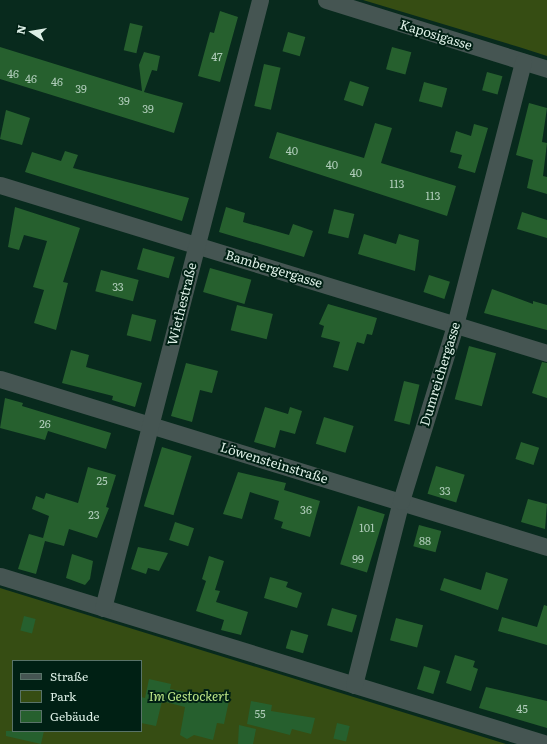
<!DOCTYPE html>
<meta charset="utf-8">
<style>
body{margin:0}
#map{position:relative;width:547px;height:744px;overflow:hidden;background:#082a1d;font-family:Literata,serif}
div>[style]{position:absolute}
.green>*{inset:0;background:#364d13}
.building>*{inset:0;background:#26602e;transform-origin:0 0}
.minor>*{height:17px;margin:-8.5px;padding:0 8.5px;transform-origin:8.5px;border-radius:8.5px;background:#455552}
span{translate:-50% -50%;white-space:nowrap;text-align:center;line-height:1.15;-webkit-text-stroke:4px #002014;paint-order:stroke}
.number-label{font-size:11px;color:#aecbb8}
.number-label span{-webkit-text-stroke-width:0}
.street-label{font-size:13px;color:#dcefe6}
.park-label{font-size:13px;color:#bde788;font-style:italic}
.legend{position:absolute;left:12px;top:660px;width:130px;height:72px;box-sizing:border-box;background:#002014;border:1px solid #587368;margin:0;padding:5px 7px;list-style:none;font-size:12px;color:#dcefe6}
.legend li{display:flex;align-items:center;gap:8px;height:20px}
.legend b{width:20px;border:1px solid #587368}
.north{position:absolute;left:12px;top:12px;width:40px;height:40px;-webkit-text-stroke:3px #002014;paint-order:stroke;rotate:282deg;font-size:11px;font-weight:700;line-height:16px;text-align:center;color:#dcefe6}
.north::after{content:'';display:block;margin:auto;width:14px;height:18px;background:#dcefe6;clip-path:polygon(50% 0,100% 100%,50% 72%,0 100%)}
</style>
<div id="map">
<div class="green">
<i style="clip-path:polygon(363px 0,547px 0,547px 56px,519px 47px)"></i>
<i style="clip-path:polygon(evenodd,0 588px,506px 744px,0 744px,0 588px,13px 661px,141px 661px,141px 731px,13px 731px,13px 661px)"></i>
</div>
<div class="building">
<i style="clip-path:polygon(220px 11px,238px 17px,220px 82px,198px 76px,210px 32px,214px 33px)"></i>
<i style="left:130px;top:23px;width:13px;height:28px;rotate:13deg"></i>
<i style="left:288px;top:32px;width:18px;height:20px;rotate:16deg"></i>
<i style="clip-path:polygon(0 47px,142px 91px,139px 65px,144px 52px,160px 56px,157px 71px,152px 70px,144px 92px,183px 103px,174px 133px,0 79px)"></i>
<i style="left:392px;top:47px;width:20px;height:23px;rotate:15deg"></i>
<i style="left:264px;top:64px;width:17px;height:43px;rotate:13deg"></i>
<i style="left:487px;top:72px;width:16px;height:19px;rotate:15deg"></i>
<i style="left:350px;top:81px;width:20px;height:20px;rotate:18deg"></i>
<i style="left:424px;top:82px;width:24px;height:20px;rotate:15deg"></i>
<i style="clip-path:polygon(529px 103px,547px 108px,542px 142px,547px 143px,543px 176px,547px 177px,547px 194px,527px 188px,533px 160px,516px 155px)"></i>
<i style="clip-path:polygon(6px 110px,30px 118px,22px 145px,0 139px)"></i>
<i style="clip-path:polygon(375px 123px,392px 128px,381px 163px,456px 186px,447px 216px,269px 158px,277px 132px,364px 158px)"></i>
<i style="clip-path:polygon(474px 124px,488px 128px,475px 173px,458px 168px,462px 155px,450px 152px,456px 131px,471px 136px)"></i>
<i style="clip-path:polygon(65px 151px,78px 155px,73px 168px,189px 198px,182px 221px,25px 172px,32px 152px,61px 161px)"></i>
<i style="clip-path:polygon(15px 207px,80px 228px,63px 282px,68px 283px,56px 330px,34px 323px,44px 290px,33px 287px,47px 241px,24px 235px,19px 250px,8px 247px)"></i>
<i style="clip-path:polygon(226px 207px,245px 213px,243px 222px,289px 235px,293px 224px,313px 231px,304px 257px,219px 232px)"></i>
<i style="left:334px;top:209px;width:21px;height:25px;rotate:14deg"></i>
<i style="clip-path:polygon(522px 212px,547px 220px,547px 238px,517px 229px)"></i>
<i style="clip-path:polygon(364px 234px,396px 244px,399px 234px,419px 240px,415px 271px,358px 254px)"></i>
<i style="left:143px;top:248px;width:33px;height:22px;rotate:16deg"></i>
<i style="left:210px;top:268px;width:43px;height:25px;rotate:16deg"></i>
<i style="left:101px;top:270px;width:39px;height:22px;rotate:15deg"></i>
<i style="left:429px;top:275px;width:22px;height:18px;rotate:18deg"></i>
<i style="clip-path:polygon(492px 289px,533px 304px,533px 301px,547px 305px,547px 330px,484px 313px)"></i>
<i style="clip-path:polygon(328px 304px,377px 318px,372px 335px,367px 334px,364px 344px,357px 342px,348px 371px,333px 367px,340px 342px,321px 337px,324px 326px,319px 324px)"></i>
<i style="left:237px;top:305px;width:37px;height:26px;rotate:14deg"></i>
<i style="left:132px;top:314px;width:25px;height:22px;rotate:14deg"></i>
<i style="left:469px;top:346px;width:28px;height:55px;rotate:15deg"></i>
<i style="clip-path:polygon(71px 350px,89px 355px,86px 367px,142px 383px,135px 407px,112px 400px,113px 396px,62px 383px)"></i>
<i style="clip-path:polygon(542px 362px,547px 363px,547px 398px,532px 393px)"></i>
<i style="clip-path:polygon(186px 363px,218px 371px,212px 393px,200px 390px,192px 422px,171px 416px)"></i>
<i style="left:404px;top:381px;width:16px;height:41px;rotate:14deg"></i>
<i style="clip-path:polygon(5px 398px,23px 403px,22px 406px,111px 433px,106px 449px,48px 431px,45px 440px,0 428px)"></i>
<i style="clip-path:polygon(265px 407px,288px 414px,290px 407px,302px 411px,295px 434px,280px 430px,275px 448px,254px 442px)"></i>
<i style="left:324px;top:417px;width:31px;height:28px;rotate:17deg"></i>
<i style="left:521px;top:442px;width:19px;height:18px;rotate:18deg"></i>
<i style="left:162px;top:447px;width:31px;height:62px;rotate:17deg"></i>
<i style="left:436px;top:466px;width:30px;height:29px;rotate:17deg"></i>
<i style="clip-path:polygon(88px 467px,116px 475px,106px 507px,109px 508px,97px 538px,69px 529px,64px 546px,45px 541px,36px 574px,18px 569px,29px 534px,43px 538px,49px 516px,32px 509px,36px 496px,44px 499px,46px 493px,78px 503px)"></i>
<i style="clip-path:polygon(238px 472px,286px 483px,284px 490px,320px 501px,310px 537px,281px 528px,283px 522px,274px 519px,279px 501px,256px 494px,250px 492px,242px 519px,223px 514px)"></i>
<i style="clip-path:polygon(528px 499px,547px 504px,545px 529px,521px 522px)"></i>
<i style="left:358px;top:506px;width:28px;height:61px;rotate:17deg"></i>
<i style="left:175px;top:522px;width:20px;height:19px;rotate:18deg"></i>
<i style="left:419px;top:525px;width:23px;height:22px;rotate:15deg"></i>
<i style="clip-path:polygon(138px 547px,168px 553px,159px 571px,148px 568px,146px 574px,131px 569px)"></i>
<i style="clip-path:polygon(72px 554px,93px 561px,90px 579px,85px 585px,66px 578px)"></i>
<i style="clip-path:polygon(209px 556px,224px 561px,215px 590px,220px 591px,216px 602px,248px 612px,241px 635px,221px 630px,224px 620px,196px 611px,206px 581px,202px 579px)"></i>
<i style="clip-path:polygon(486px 572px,508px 579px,498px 610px,440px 590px,444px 578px,481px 590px)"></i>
<i style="clip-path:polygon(270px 577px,288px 582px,286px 587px,302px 593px,297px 608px,264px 598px)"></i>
<i style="clip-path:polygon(544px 605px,547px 606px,547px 645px,498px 631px,502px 617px,537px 627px)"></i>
<i style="left:332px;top:608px;width:26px;height:18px;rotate:16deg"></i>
<i style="left:24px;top:616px;width:12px;height:15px;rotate:14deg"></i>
<i style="left:396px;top:618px;width:28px;height:23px;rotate:15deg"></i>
<i style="left:291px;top:630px;width:18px;height:19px;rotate:16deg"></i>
<i style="clip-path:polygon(455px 655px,475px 661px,473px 667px,478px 669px,471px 691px,446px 683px)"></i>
<i style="left:424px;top:666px;width:17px;height:24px;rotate:17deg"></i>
<i style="clip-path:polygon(149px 679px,171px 684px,170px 689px,210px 697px,211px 692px,230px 696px,224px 724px,217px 723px,213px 740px,194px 735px,187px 739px,180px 735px,185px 707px,162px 701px,156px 726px,141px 723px,141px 697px,145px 698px)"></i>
<i style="clip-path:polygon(486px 687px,547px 701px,547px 728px,479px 708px)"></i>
<i style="clip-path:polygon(251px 701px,272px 705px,271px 711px,315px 718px,311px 734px,292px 729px,290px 735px,247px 724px)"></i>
<i style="left:337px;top:723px;width:13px;height:16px;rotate:13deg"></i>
<i style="clip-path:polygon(239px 725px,256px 729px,253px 744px,238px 744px)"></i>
<i style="clip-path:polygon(6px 731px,44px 731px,41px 744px,6px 736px)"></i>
</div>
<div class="minor">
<i style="left:326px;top:0;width:232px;rotate:17.3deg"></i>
<i style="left:0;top:185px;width:572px;rotate:17.07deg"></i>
<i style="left:0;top:379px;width:572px;rotate:17.07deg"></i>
<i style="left:0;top:576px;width:572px;rotate:17.07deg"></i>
<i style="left:103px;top:608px;width:628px;rotate:-75.52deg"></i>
<i style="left:354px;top:685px;width:190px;rotate:-75.7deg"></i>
<i style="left:401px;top:501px;width:184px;rotate:-72.9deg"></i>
<i style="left:455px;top:325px;width:272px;rotate:-75.5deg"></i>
</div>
<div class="number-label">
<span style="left:217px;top:56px">47</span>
<span style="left:13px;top:73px">46</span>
<span style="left:31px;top:78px">46</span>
<span style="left:57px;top:81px">46</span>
<span style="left:81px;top:88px">39</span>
<span style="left:124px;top:100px">39</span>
<span style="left:148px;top:108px">39</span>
<span style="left:292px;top:150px">40</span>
<span style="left:332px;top:164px">40</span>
<span style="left:356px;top:172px">40</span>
<span style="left:397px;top:183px">113</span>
<span style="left:433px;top:195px">113</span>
<span style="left:118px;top:286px">33</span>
<span style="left:45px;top:423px">26</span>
<span style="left:102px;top:480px">25</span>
<span style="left:445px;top:490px">33</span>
<span style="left:306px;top:509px">36</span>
<span style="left:94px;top:514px">23</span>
<span style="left:367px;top:527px">101</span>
<span style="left:425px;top:540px">88</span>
<span style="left:358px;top:558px">99</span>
<span style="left:522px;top:708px">45</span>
<span style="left:260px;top:713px">55</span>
</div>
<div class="street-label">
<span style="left:436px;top:35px;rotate:17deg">Kaposigasse</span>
<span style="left:274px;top:269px;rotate:17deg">Bambergergasse</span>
<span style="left:182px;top:304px;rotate:-76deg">Wiethestraße</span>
<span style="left:440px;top:374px;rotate:-73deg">Dumreichergasse</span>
<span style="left:274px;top:463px;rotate:17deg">Löwensteinstraße</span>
</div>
<div class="park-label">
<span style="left:189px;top:696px">Im Gestockert</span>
</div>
<ul class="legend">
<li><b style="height:5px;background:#455552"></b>Straße</li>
<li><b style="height:11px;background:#364d13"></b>Park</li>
<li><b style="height:11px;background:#26602e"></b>Gebäude</li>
</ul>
<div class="north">N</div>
</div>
